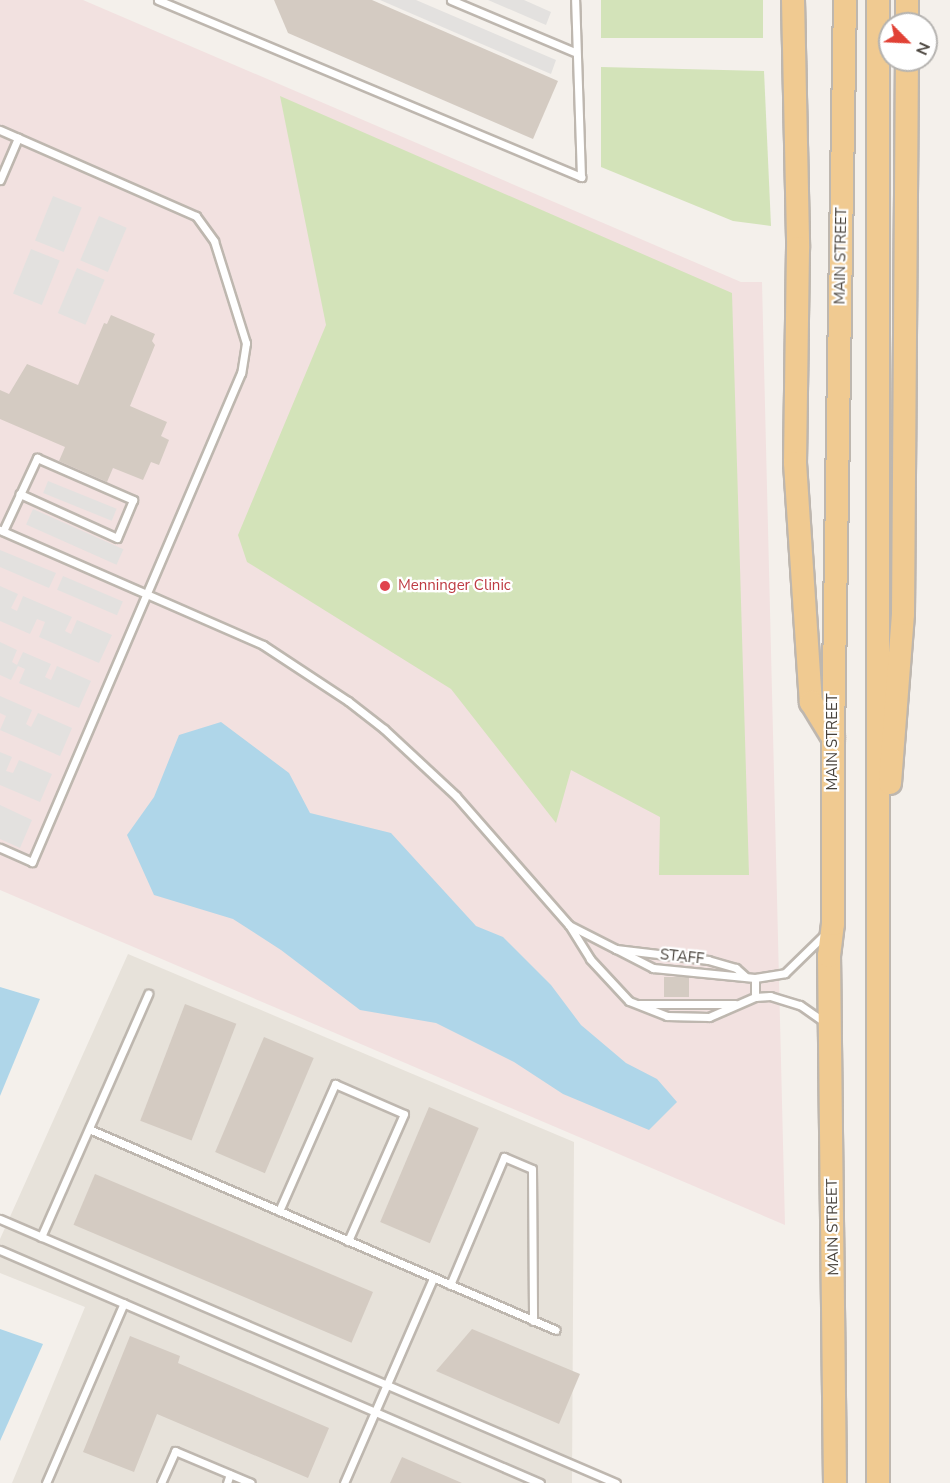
<!DOCTYPE html>
<style>
body{margin:0}
#map{position:relative;width:950px;height:1483px;overflow:hidden;background:#f4f0eb;font-family:"Nunito Sans",sans-serif}
div>[style]{position:absolute}
.residential>*{inset:0;background:#e7e2da}
.medical>*{inset:0;background:#f2e1e0}
.green>*{inset:0;background:#d3e3b9;transform-origin:0 0}
.parking>*{inset:0;background:#e3e1df;transform-origin:0 0}
.water>*{inset:0;background:#afd6e9}
.building>*{inset:0;background:#d4cbc2;transform-origin:0 0}
.roads{filter:drop-shadow(2px 0 #beb7af) drop-shadow(-2px 0 #beb7af) drop-shadow(0 2px #beb7af) drop-shadow(0 -2px #beb7af)}
.service>*{height:7px;margin:-3.5px;padding:0 3.5px;transform-origin:3.5px;border-radius:3.5px;background:#fff}
.trunk>*{height:22px;margin:-11px;padding:0 11px;transform-origin:11px;border-radius:11px;background:#f0ca91}
.dots>*{width:16px;height:16px;translate:-50% -50%;box-sizing:border-box;border:3px solid #fff;border-radius:50%}
span{translate:-50% -50%;white-space:nowrap;text-align:center;line-height:1.15;-webkit-text-stroke:4.5px #fff;paint-order:stroke}
.street-label{font-size:15px;color:#47413a}
.health-label{font-size:15px;color:#be3a42}
.left{translate:0 -50%;text-align:left}
.north{position:absolute;left:878px;top:12px;width:60px;height:60px;box-sizing:border-box;background:#fff;border:2px solid #b5b3b0;border-radius:50%;rotate:114deg;font-size:16px;font-weight:700;line-height:24px;text-align:center;color:#47413a}
.north::after{content:'';display:block;margin:auto;width:21px;height:27px;background:#e14135;clip-path:polygon(50% 0,100% 100%,50% 72%,0 100%)}
</style>
<div id="map">
<div class="residential">
<i style="clip-path:polygon(128px 954px,574px 1142px,572px 1483px,12px 1483px,85px 1307px,0 1273px,0 1239px)"></i>
</div>
<div class="medical">
<i style="clip-path:polygon(0 0,83px 0,741px 282px,762px 282px,785px 1225px,0 890px)"></i>
</div>
<div class="green">
<i style="left:601px;top:0;width:162px;height:38px"></i>
<i style="clip-path:polygon(601px 67px,764px 71px,771px 226px,733px 221px,601px 167px)"></i>
<i style="clip-path:polygon(280px 96px,732px 293px,749px 875px,659px 875px,660px 817px,571px 770px,556px 823px,451px 689px,247px 562px,238px 535px,326px 325px)"></i>
</div>
<div class="parking">
<i style="clip-path:polygon(380px 0,416px 0,556px 60px,551px 74px)"></i>
<i style="clip-path:polygon(488px 0,524px 0,551px 12px,546px 25px)"></i>
<i style="left:53px;top:196px;width:31px;height:48px;rotate:22deg"></i>
<i style="left:99px;top:216px;width:30px;height:48px;rotate:23deg"></i>
<i style="left:31px;top:249px;width:31px;height:48px;rotate:22deg"></i>
<i style="left:77px;top:268px;width:30px;height:49px;rotate:23deg"></i>
<i style="left:48px;top:481px;width:74px;height:13px;rotate:22deg"></i>
<i style="left:33px;top:509px;width:99px;height:17px;rotate:24deg"></i>
<i style="clip-path:polygon(0 550px,56px 573px,49px 588px,0 567px)"></i>
<i style="left:63px;top:576px;width:65px;height:15px;rotate:23deg"></i>
<i style="clip-path:polygon(0 586px,18px 594px,11px 608px,17px 611px,23px 596px,72px 617px,65px 631px,71px 634px,77px 620px,112px 635px,99px 663px,39px 637px,45px 622px,37px 619px,30px 634px,0 621px)"></i>
<i style="clip-path:polygon(0 642px,17px 650px,12px 662px,17px 665px,23px 652px,51px 664px,45px 677px,51px 680px,57px 666px,91px 681px,79px 708px,19px 683px,25px 669px,18px 666px,11px 680px,0 675px)"></i>
<i style="clip-path:polygon(0 696px,32px 710px,26px 724px,31px 727px,38px 713px,72px 728px,60px 756px,0 730px,6px 716px,0 713px)"></i>
<i style="clip-path:polygon(0 752px,12px 757px,6px 771px,13px 773px,19px 760px,52px 774px,40px 802px,0 785px)"></i>
<i style="clip-path:polygon(0 805px,32px 820px,20px 848px,0 839px)"></i>
</div>
<div class="water">
<i style="clip-path:polygon(221px 722px,289px 773px,310px 813px,391px 833px,476px 926px,503px 937px,551px 985px,581px 1025px,626px 1063px,657px 1079px,677px 1102px,649px 1130px,563px 1094px,514px 1062px,436px 1023px,360px 1010px,281px 950px,233px 919px,154px 895px,127px 835px,154px 797px,179px 735px)"></i>
<i style="clip-path:polygon(0 987px,40px 999px,0 1096px)"></i>
<i style="clip-path:polygon(0 1329px,43px 1344px,0 1441px)"></i>
</div>
<div class="building">
<i style="clip-path:polygon(274px 0,372px 0,558px 81px,533px 139px,288px 33px)"></i>
<i style="clip-path:polygon(111px 315px,155px 334px,152px 341px,155px 345px,130px 406px,167px 422px,161px 436px,169px 440px,159px 465px,151px 462px,143px 480px,113px 468px,107px 482px,59px 461px,65px 447px,0 419px,0 390px,9px 394px,27px 364px,78px 385px,104px 323px,107px 324px)"></i>
<i style="left:664px;top:977px;width:25px;height:20px"></i>
<i style="left:185px;top:1004px;width:55px;height:125px;rotate:21deg"></i>
<i style="left:264px;top:1037px;width:54px;height:125px;rotate:23deg"></i>
<i style="left:429px;top:1107px;width:54px;height:125px;rotate:23deg"></i>
<i style="left:95px;top:1174px;width:302px;height:55px;rotate:23deg"></i>
<i style="clip-path:polygon(472px 1329px,580px 1374px,559px 1424px,436px 1371px)"></i>
<i style="clip-path:polygon(130px 1336px,180px 1356px,178px 1363px,329px 1428px,308px 1478px,157px 1414px,134px 1472px,83px 1452px)"></i>
<i style="clip-path:polygon(402px 1457px,462px 1483px,390px 1483px)"></i>
</div>
<div class="roads">
<div class="service">
<i style="left:158px;top:0;width:459px;rotate:22.7deg"></i>
<i style="left:581px;top:177px;width:177px;rotate:-91.9deg"></i>
<i style="left:451px;top:0;width:134px;rotate:22.8deg"></i>
<i style="left:0;top:130px;width:214px;rotate:23.7deg"></i>
<i style="left:196px;top:216px;width:31px;rotate:54deg"></i>
<i style="left:214px;top:241px;width:107px;rotate:72.6deg"></i>
<i style="left:246px;top:343px;width:30px;rotate:99deg"></i>
<i style="left:241px;top:373px;width:532px;rotate:113.14deg"></i>
<i style="left:32px;top:862px;width:35px;rotate:-156deg"></i>
<i style="left:0;top:180px;width:46px;rotate:-66.8deg"></i>
<i style="left:0;top:530px;width:287px;rotate:23.6deg"></i>
<i style="left:263px;top:645px;width:102px;rotate:33.4deg"></i>
<i style="left:348px;top:701px;width:46px;rotate:37.9deg"></i>
<i style="left:384px;top:729px;width:98px;rotate:42.9deg"></i>
<i style="left:456px;top:796px;width:171px;rotate:48.8deg"></i>
<i style="left:569px;top:925px;width:40px;rotate:58deg"></i>
<i style="left:590px;top:959px;width:57px;rotate:47.1deg"></i>
<i style="left:629px;top:1001px;width:41px;rotate:21.5deg"></i>
<i style="left:667px;top:1016px;width:42px;rotate:1.4deg"></i>
<i style="left:709px;top:1017px;width:50px;rotate:-23.5deg"></i>
<i style="left:755px;top:997px;width:15px;rotate:-4deg"></i>
<i style="left:770px;top:996px;width:31px;rotate:17deg"></i>
<i style="left:800px;top:1005px;width:29px;rotate:35deg"></i>
<i style="left:3px;top:531px;width:81px;rotate:-65deg"></i>
<i style="left:37px;top:458px;width:105px;rotate:23.6deg"></i>
<i style="left:133px;top:500px;width:41px;rotate:112.8deg"></i>
<i style="left:117px;top:538px;width:107px;rotate:-155.6deg"></i>
<i style="left:569px;top:925px;width:53px;rotate:27.1deg"></i>
<i style="left:616px;top:949px;width:93px;rotate:6.8deg"></i>
<i style="left:708px;top:960px;width:29px;rotate:16deg"></i>
<i style="left:736px;top:968px;width:12px;rotate:42deg"></i>
<i style="left:616px;top:949px;width:42px;rotate:27.2deg"></i>
<i style="left:653px;top:968px;width:102px;rotate:5.6deg"></i>
<i style="left:755px;top:978px;width:30px;rotate:-9deg"></i>
<i style="left:785px;top:973px;width:57px;rotate:-44.3deg"></i>
<i style="left:755px;top:997px;width:19px;rotate:-90deg"></i>
<i style="left:639px;top:1004px;width:96px"></i>
<i style="left:89px;top:1129px;width:508px;rotate:23.29deg"></i>
<i style="left:279px;top:1211px;width:139px;rotate:-66.2deg"></i>
<i style="left:335px;top:1084px;width:75px;rotate:23.5deg"></i>
<i style="left:404px;top:1114px;width:139px;rotate:113.8deg"></i>
<i style="left:0;top:1219px;width:670px;rotate:23.2deg"></i>
<i style="left:41px;top:1237px;width:266px;rotate:-66.2deg"></i>
<i style="left:0;top:1250px;width:588px;rotate:23.34deg"></i>
<i style="left:450px;top:1285px;width:139px;rotate:-67.1deg"></i>
<i style="left:504px;top:1157px;width:30px;rotate:23deg"></i>
<i style="left:532px;top:1169px;width:152px;rotate:89.6deg"></i>
<i style="left:46px;top:1483px;width:196px;rotate:-66.6deg"></i>
<i style="left:161px;top:1483px;width:35px;rotate:-66deg"></i>
<i style="left:175px;top:1451px;width:82px;rotate:22.8deg"></i>
<i style="left:227px;top:1483px;width:9px;rotate:-72deg"></i>
<i style="left:344px;top:1483px;width:223px;rotate:-66.5deg"></i>
</div>
<div class="trunk">
<i style="left:793px;top:0;width:248px;rotate:88.8deg"></i>
<i style="left:798px;top:248px;width:215px;rotate:90.8deg"></i>
<i style="left:795px;top:463px;width:240px;rotate:86.2deg"></i>
<i style="left:811px;top:702px;width:42px;rotate:58.6deg"></i>
<i style="left:878px;top:0;width:1483px;rotate:90deg"></i>
<i style="left:907px;top:24px;width:24px;rotate:-90deg"></i>
<i style="left:890px;top:783px;width:169px;rotate:-85.6deg"></i>
<i style="left:903px;top:614px;width:554px;rotate:-89.59deg"></i>
<i style="left:835px;top:1483px;width:527px;rotate:-90.65deg"></i>
<i style="left:829px;top:956px;width:32px;rotate:-83deg"></i>
<i style="left:833px;top:924px;width:186px;rotate:-90deg"></i>
<i style="left:833px;top:738px;width:738px;rotate:-89.07deg"></i>
</div>
</div>
<div class="dots">
<i style="left:385px;top:586px;background:#e0444e"></i>
</div>
<div class="street-label">
<span style="left:841px;top:256px;rotate:-89deg">MAIN STREET</span>
<span style="left:833px;top:742px;rotate:-90deg">MAIN STREET</span>
<span style="left:682px;top:957px;rotate:6deg">STAFF</span>
<span style="left:833px;top:1227px;rotate:-91deg">MAIN STREET</span>
</div>
<div class="health-label">
<span class="left" style="left:398px;top:586px">Menninger Clinic</span>
</div>
<div class="north">N</div>
</div>
